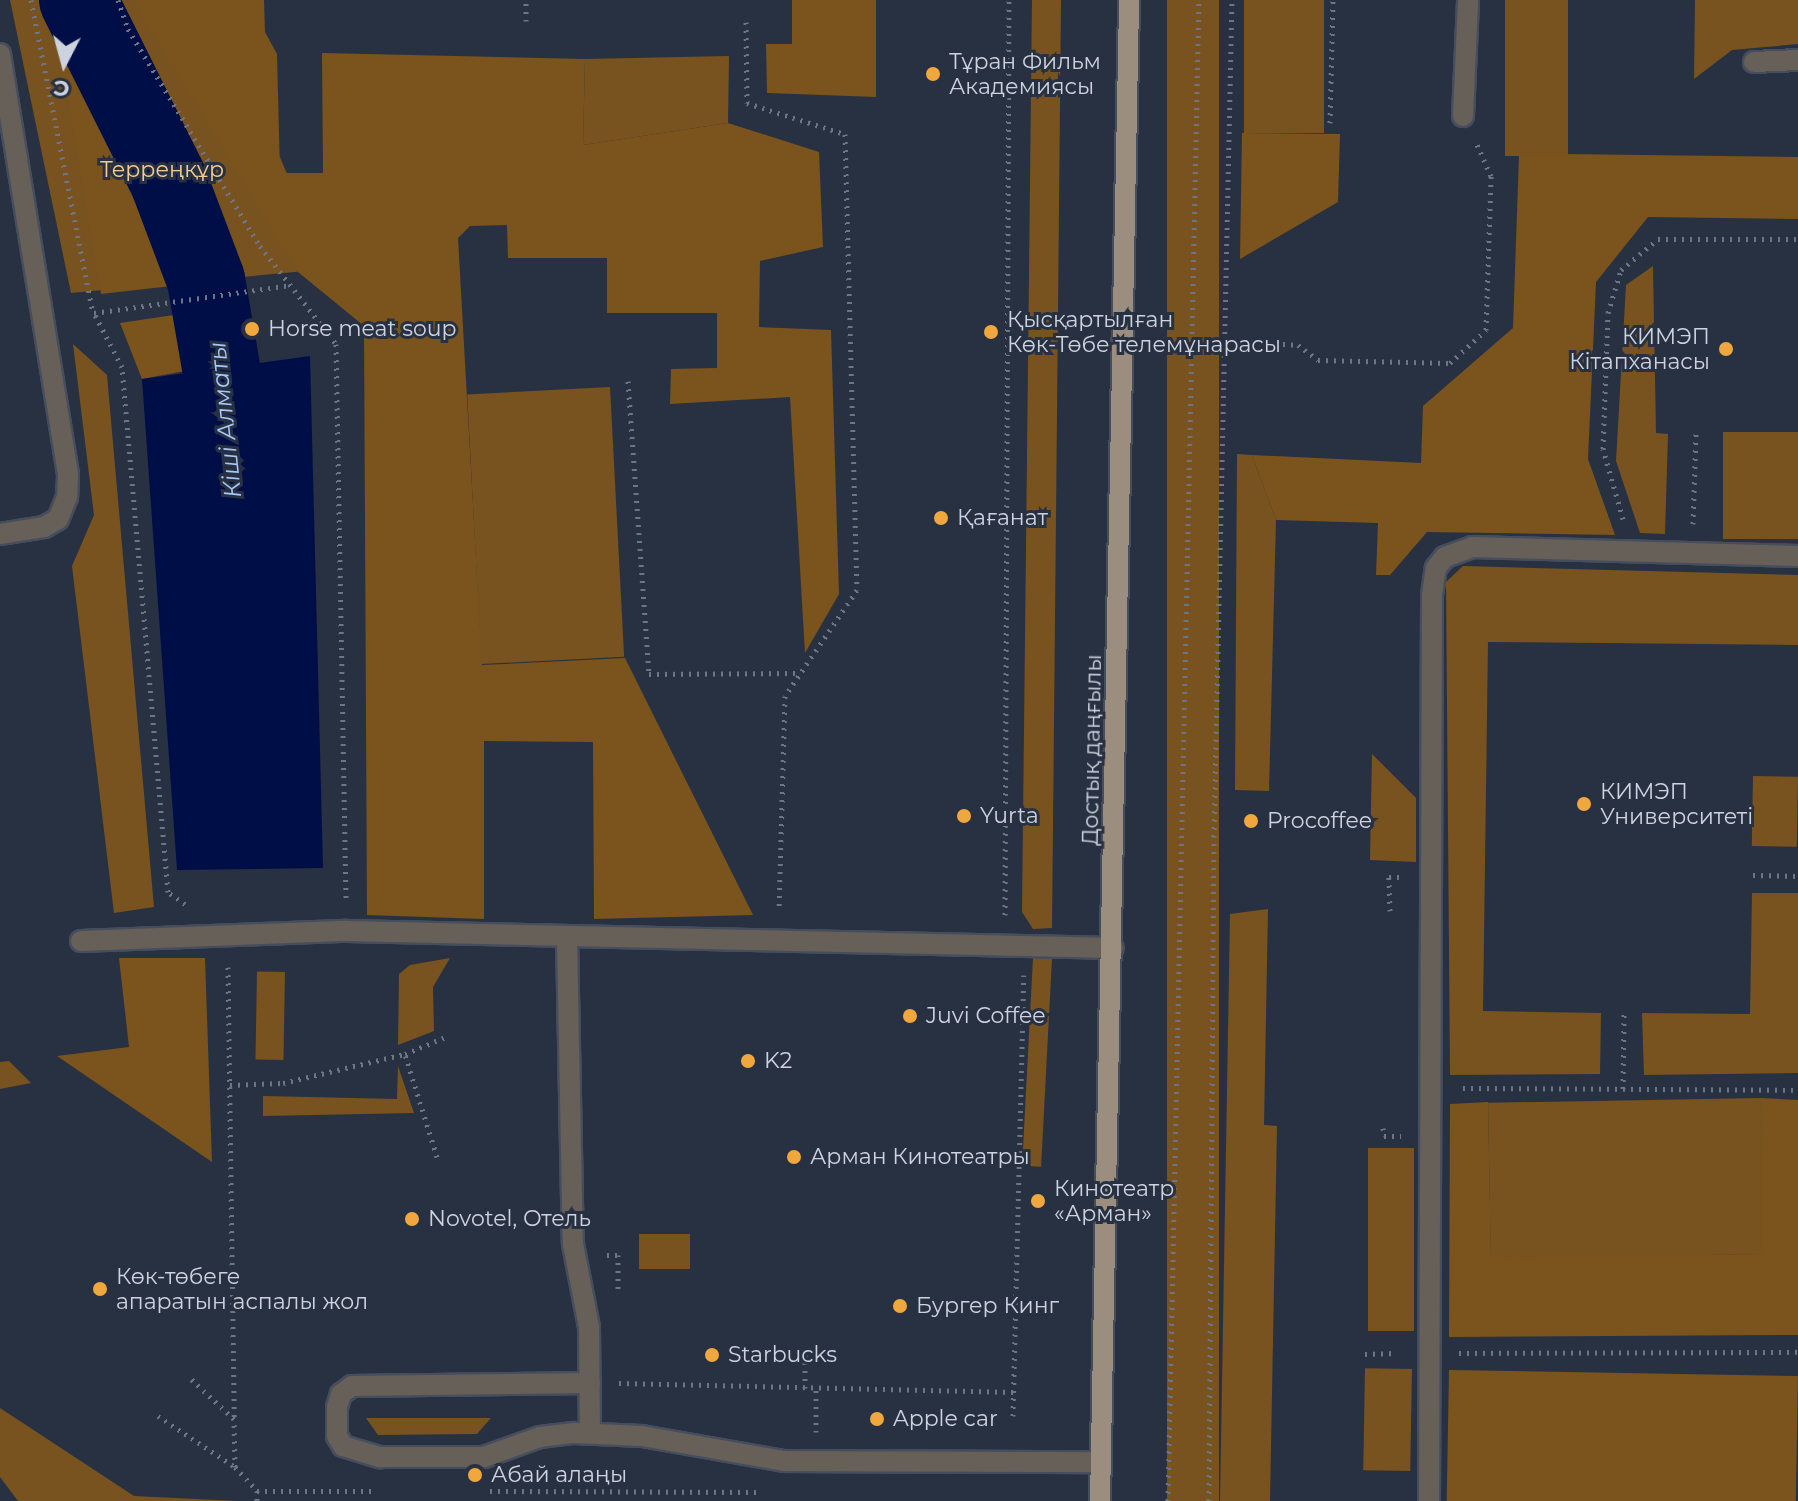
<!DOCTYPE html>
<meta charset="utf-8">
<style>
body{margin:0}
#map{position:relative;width:1798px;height:1501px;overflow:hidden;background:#283142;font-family:Montserrat,sans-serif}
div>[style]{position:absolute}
.green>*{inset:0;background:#78531f;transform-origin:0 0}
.forest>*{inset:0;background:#7a541c;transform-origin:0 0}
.water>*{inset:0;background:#000e47}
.river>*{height:78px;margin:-39px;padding:0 39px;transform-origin:39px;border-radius:39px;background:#000e47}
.path>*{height:5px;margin-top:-2.5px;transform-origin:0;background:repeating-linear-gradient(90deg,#6e7584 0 2px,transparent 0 8px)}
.roads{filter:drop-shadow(2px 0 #464e5e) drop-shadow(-2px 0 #464e5e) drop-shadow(0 2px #464e5e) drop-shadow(0 -2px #464e5e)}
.minor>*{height:20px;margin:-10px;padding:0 10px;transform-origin:10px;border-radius:10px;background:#676059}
.major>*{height:20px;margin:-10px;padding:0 10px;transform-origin:10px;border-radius:10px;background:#9c8e7f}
.dots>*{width:22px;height:22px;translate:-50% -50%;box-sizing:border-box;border:4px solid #283142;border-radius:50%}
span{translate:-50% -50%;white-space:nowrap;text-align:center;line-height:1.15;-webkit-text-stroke:6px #283142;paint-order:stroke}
.poi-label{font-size:22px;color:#cdd3de}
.left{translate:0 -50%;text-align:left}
.right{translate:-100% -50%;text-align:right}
.park-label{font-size:22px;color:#f4ca95}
.street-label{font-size:22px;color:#cdd3de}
.water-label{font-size:24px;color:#a8c7fc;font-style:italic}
.north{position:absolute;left:24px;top:24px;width:80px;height:80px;-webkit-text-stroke:6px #283142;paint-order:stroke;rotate:186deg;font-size:22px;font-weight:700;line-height:32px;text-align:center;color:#cdd3de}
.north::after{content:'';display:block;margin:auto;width:28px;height:36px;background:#cdd3de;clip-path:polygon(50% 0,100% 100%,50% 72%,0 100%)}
</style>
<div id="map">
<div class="green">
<i style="clip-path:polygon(10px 0,214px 0,327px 269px,71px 293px)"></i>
<i style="clip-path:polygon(1032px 0,1061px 0,1052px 928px,1033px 929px,1022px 912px)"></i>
<i style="left:1167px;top:0;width:52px;height:1501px"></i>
<i style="left:1244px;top:0;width:80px;height:133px"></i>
<i style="left:1505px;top:0;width:63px;height:156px"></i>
<i style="clip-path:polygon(1695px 0,1798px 0,1798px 44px,1732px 50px,1694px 79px)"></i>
<i style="clip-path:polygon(729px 56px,728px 123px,583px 145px,585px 59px)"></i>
<i style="clip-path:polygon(1653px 266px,1656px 433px,1668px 434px,1665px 534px,1640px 533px,1616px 461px,1626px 285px)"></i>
<i style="clip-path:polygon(73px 344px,107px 375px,154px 907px,114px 913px,72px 566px,94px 515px)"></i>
<i style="left:610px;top:387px;width:270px;height:143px;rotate:87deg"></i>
<i style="left:1798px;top:432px;width:107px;height:75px;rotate:90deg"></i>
<i style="clip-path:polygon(1237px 454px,1252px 455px,1276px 520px,1269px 791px,1235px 790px)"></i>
<i style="clip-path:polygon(1463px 566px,1798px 575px,1798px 645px,1488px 642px,1483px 1011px,1601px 1013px,1600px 1074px,1450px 1075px,1446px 582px)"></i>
<i style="clip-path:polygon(1372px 754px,1416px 798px,1416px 862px,1370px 860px)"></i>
<i style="left:1753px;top:776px;width:45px;height:70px;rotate:1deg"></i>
<i style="clip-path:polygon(1752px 893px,1798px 893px,1798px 1073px,1644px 1075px,1642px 1013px,1750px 1014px)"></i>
<i style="clip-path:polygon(1268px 909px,1264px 1125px,1277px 1126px,1270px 1501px,1220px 1501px,1230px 914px)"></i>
<i style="clip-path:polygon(450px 958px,433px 987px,434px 1031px,398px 1045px,399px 974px,410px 965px)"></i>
<i style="left:1033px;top:958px;width:19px;height:208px;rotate:3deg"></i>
<i style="left:285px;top:972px;width:88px;height:28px;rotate:91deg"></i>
<i style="clip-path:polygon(9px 1061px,31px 1083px,0 1089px,0 1062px)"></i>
<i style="clip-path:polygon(398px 1066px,414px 1113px,263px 1116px,263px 1096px,397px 1099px)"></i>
<i style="left:1761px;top:1098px;width:156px;height:273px;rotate:89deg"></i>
<i style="left:1368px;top:1148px;width:46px;height:183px"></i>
<i style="left:639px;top:1234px;width:51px;height:35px"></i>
<i style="left:1412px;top:1369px;width:102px;height:47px;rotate:91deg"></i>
<i style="clip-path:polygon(0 1408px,134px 1496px,237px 1501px,18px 1501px,0 1477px)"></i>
<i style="clip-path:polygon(366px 1418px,491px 1418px,477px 1434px,378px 1435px)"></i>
</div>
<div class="forest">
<i style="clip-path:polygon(52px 0,62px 0,154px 190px,177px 257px,180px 285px,101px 294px)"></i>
<i style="clip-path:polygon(132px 0,264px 0,265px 32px,277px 54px,280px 173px,323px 173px,322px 53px,585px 59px,583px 145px,728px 123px,819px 152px,823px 247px,760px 261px,759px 327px,831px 330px,839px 594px,805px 653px,790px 397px,670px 404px,671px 369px,717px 368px,717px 313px,607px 313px,607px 258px,508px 258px,507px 225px,470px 226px,458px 238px,482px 665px,625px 658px,753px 915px,594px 919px,593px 742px,484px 741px,484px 919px,367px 915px,364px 326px,298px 272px)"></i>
<i style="clip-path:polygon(792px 0,876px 0,876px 97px,767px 93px,766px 44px,792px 44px)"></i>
<i style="clip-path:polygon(1242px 133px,1340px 134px,1338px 202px,1240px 259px)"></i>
<i style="clip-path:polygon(1564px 154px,1798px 157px,1798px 219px,1648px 217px,1596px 282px,1588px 459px,1615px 535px,1427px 532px,1390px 575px,1376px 575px,1378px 523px,1276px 520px,1252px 455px,1421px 463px,1423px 406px,1513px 328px,1519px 155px)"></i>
<i style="clip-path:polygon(187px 313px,195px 369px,142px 379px,120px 323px)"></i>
<i style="clip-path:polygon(119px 958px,205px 958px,212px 1162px,57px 1056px,129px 1047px)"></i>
<i style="clip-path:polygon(1761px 1098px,1798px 1100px,1798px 1335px,1449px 1337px,1450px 1104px,1488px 1102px,1491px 1257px,1762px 1254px)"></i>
<i style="left:1449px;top:1370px;width:349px;height:131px;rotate:1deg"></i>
</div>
<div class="water">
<i style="clip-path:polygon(310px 356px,323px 868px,177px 870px,142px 379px)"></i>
</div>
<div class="river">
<i style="left:78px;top:0;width:203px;rotate:63.4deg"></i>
<i style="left:169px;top:182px;width:105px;rotate:69.3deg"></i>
<i style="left:206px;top:280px;width:135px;rotate:80.2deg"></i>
<i style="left:229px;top:413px;width:58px;rotate:87deg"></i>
</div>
<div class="path">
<i style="left:31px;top:0;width:319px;rotate:78.8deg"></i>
<i style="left:118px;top:0;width:31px;rotate:71deg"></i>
<i style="left:128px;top:29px;width:254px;rotate:58.7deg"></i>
<i style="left:260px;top:246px;width:124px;rotate:52.2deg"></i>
<i style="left:336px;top:344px;width:558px;rotate:88.97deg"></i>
<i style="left:526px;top:21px;width:21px;rotate:-90deg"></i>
<i style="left:746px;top:22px;width:81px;rotate:89.3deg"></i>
<i style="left:747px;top:103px;width:103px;rotate:17.6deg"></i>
<i style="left:845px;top:134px;width:456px;rotate:88.5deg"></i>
<i style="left:857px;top:590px;width:128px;rotate:124.2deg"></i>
<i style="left:785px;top:696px;width:214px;rotate:91.6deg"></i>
<i style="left:1330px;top:123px;width:123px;rotate:-88.6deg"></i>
<i style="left:1227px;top:340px;width:71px;rotate:4deg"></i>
<i style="left:1298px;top:345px;width:25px;rotate:37deg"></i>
<i style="left:1318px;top:360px;width:132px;rotate:1.3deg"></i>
<i style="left:1450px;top:363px;width:49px;rotate:-42.5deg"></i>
<i style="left:1486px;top:330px;width:154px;rotate:-88.1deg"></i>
<i style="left:1491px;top:176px;width:37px;rotate:-114deg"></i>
<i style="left:628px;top:381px;width:294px;rotate:85.9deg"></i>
<i style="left:649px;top:674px;width:151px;rotate:-0.4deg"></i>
<i style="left:1623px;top:519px;width:73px;rotate:-105.9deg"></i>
<i style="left:1603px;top:449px;width:136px;rotate:-87.9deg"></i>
<i style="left:1608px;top:313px;width:45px;rotate:-73.2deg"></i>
<i style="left:1621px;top:270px;width:48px;rotate:-40deg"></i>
<i style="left:1658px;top:239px;width:140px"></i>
<i style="left:1693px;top:524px;width:91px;rotate:-88.1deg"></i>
<i style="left:1753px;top:875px;width:45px;rotate:1.3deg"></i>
<i style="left:185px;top:904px;width:21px;rotate:-145deg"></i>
<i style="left:168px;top:892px;width:527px;rotate:-95.01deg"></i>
<i style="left:122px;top:367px;width:61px;rotate:-117.4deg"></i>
<i style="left:94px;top:313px;width:198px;rotate:-8.1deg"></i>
<i style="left:1390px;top:911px;width:34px;rotate:-92deg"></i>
<i style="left:1389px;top:877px;width:13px"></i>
<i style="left:1005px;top:915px;width:915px;rotate:-89.75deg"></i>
<i style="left:228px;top:967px;width:452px;rotate:89.2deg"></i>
<i style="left:230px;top:1085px;width:53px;rotate:-2.2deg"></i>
<i style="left:283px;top:1083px;width:125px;rotate:-13.4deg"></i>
<i style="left:1463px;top:1088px;width:335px;rotate:0.3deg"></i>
<i style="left:1623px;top:1089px;width:76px;rotate:-89.2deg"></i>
<i style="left:1383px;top:1128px;width:8px;rotate:83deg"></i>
<i style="left:1384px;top:1136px;width:17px"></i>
<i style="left:437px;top:1157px;width:108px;rotate:-107.3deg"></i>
<i style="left:405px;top:1054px;width:47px;rotate:-22.7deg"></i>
<i style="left:607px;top:1255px;width:11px"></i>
<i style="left:618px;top:1255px;width:39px;rotate:90deg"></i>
<i style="left:1459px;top:1353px;width:339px;rotate:-0.2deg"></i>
<i style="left:1365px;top:1354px;width:32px;rotate:-2deg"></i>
<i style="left:619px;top:1383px;width:395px;rotate:1.3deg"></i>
<i style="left:805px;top:1388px;width:33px;rotate:-90deg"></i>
<i style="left:158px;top:1416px;width:92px;rotate:33.5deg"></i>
<i style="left:235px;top:1467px;width:48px;rotate:-91.2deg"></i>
<i style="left:234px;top:1419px;width:60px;rotate:-137deg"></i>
<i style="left:1013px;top:1416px;width:441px;rotate:-88.6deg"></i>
<i style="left:816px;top:1432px;width:44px;rotate:-90deg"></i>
<i style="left:235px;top:1467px;width:33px;rotate:47deg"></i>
<i style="left:257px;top:1491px;width:10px;rotate:90deg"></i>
<i style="left:257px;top:1491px;width:119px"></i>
<i style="left:490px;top:1491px;width:266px;rotate:0.2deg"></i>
<i style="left:1168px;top:1501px;width:1501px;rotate:-88.82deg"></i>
<i style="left:1209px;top:1501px;width:664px;rotate:-89.57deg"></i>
<i style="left:1214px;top:837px;width:837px;rotate:-88.77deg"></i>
</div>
<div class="roads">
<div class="minor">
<i style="left:0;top:54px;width:425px;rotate:80.8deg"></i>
<i style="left:68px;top:474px;width:23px;rotate:92deg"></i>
<i style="left:67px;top:497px;width:24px;rotate:112deg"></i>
<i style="left:58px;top:519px;width:16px;rotate:150deg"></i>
<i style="left:44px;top:527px;width:45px;rotate:171deg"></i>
<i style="left:1754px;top:62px;width:44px;rotate:-2.6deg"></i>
<i style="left:1463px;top:116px;width:116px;rotate:-87.5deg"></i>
<i style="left:567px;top:939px;width:305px;rotate:88.9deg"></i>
<i style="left:573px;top:1244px;width:85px;rotate:79.1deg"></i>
<i style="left:589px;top:1327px;width:106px;rotate:89.5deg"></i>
<i style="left:81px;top:941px;width:266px;rotate:-2.2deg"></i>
<i style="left:347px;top:931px;width:766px;rotate:1.27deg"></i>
<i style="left:590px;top:1383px;width:238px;rotate:179.3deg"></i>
<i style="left:352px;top:1386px;width:14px;rotate:144deg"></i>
<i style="left:341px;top:1394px;width:14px;rotate:107deg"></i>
<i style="left:337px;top:1407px;width:29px;rotate:90deg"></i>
<i style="left:337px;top:1436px;width:12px;rotate:59deg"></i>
<i style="left:343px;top:1446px;width:39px;rotate:17deg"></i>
<i style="left:380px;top:1457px;width:104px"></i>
<i style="left:484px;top:1457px;width:59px;rotate:-19.7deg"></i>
<i style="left:540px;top:1437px;width:34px;rotate:-7deg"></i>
<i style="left:574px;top:1433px;width:68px;rotate:2.5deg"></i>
<i style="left:642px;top:1436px;width:144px;rotate:10deg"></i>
<i style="left:784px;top:1461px;width:316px;rotate:0.2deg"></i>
<i style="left:1429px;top:1501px;width:906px;rotate:-89.81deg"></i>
<i style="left:1432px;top:595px;width:27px;rotate:-82deg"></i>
<i style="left:1436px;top:568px;width:14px;rotate:-51deg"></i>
<i style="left:1445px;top:557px;width:29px;rotate:-20deg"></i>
<i style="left:1472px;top:547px;width:326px;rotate:1.6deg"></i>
</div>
<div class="major">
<i style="left:1100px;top:1501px;width:1501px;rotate:-88.89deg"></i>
</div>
</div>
<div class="dots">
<i style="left:933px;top:74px;background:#efa73e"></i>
<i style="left:252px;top:329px;background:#efa73e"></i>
<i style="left:991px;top:332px;background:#efa73e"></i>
<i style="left:1726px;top:349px;background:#efa73e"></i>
<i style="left:941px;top:518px;background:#efa73e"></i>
<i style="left:1584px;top:804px;background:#efa73e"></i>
<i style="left:964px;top:816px;background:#efa73e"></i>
<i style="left:1251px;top:821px;background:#efa73e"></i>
<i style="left:910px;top:1016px;background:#efa73e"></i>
<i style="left:748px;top:1061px;background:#efa73e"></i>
<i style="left:794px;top:1157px;background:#efa73e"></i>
<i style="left:1038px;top:1201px;background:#efa73e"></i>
<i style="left:412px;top:1219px;background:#efa73e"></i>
<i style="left:100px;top:1289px;background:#efa73e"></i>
<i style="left:900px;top:1306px;background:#efa73e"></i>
<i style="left:712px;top:1355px;background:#efa73e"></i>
<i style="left:877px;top:1419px;background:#efa73e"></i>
<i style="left:475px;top:1475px;background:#efa73e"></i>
</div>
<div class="poi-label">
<span class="left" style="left:949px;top:74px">Тұран Фильм<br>Академиясы</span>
<span class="left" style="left:1007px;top:332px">Қысқартылған<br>Көк-Төбе телемұнарасы</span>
<span class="left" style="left:268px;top:329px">Horse meat soup</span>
<span class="right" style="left:1710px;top:349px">КИМЭП<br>Кітапханасы</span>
<span class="left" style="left:957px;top:518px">Қағанат</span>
<span class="left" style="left:1600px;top:804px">КИМЭП<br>Университеті</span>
<span class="left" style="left:980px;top:816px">Yurta</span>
<span class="left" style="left:1267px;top:821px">Procoffee</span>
<span class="left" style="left:926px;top:1016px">Juvi Coffee</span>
<span class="left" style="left:764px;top:1061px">K2</span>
<span class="left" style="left:810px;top:1157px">Арман Кинотеатры</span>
<span class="left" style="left:1054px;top:1201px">Кинотеатр<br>«Арман»</span>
<span class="left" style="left:428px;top:1219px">Novotel, Отель</span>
<span class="left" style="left:116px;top:1289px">Көк-төбеге<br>апаратын аспалы жол</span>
<span class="left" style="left:916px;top:1306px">Бургер Кинг</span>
<span class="left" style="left:728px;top:1355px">Starbucks</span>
<span class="left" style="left:893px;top:1419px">Apple car</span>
<span class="left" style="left:491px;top:1475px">Абай алаңы</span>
</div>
<div class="park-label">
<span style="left:162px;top:170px">Терреңқұр</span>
</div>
<div class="street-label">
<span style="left:1092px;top:750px;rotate:-89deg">Достық даңғылы</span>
</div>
<div class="water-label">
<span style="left:225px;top:420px;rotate:-96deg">Кіші Алматы</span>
</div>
<div class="north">С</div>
</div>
